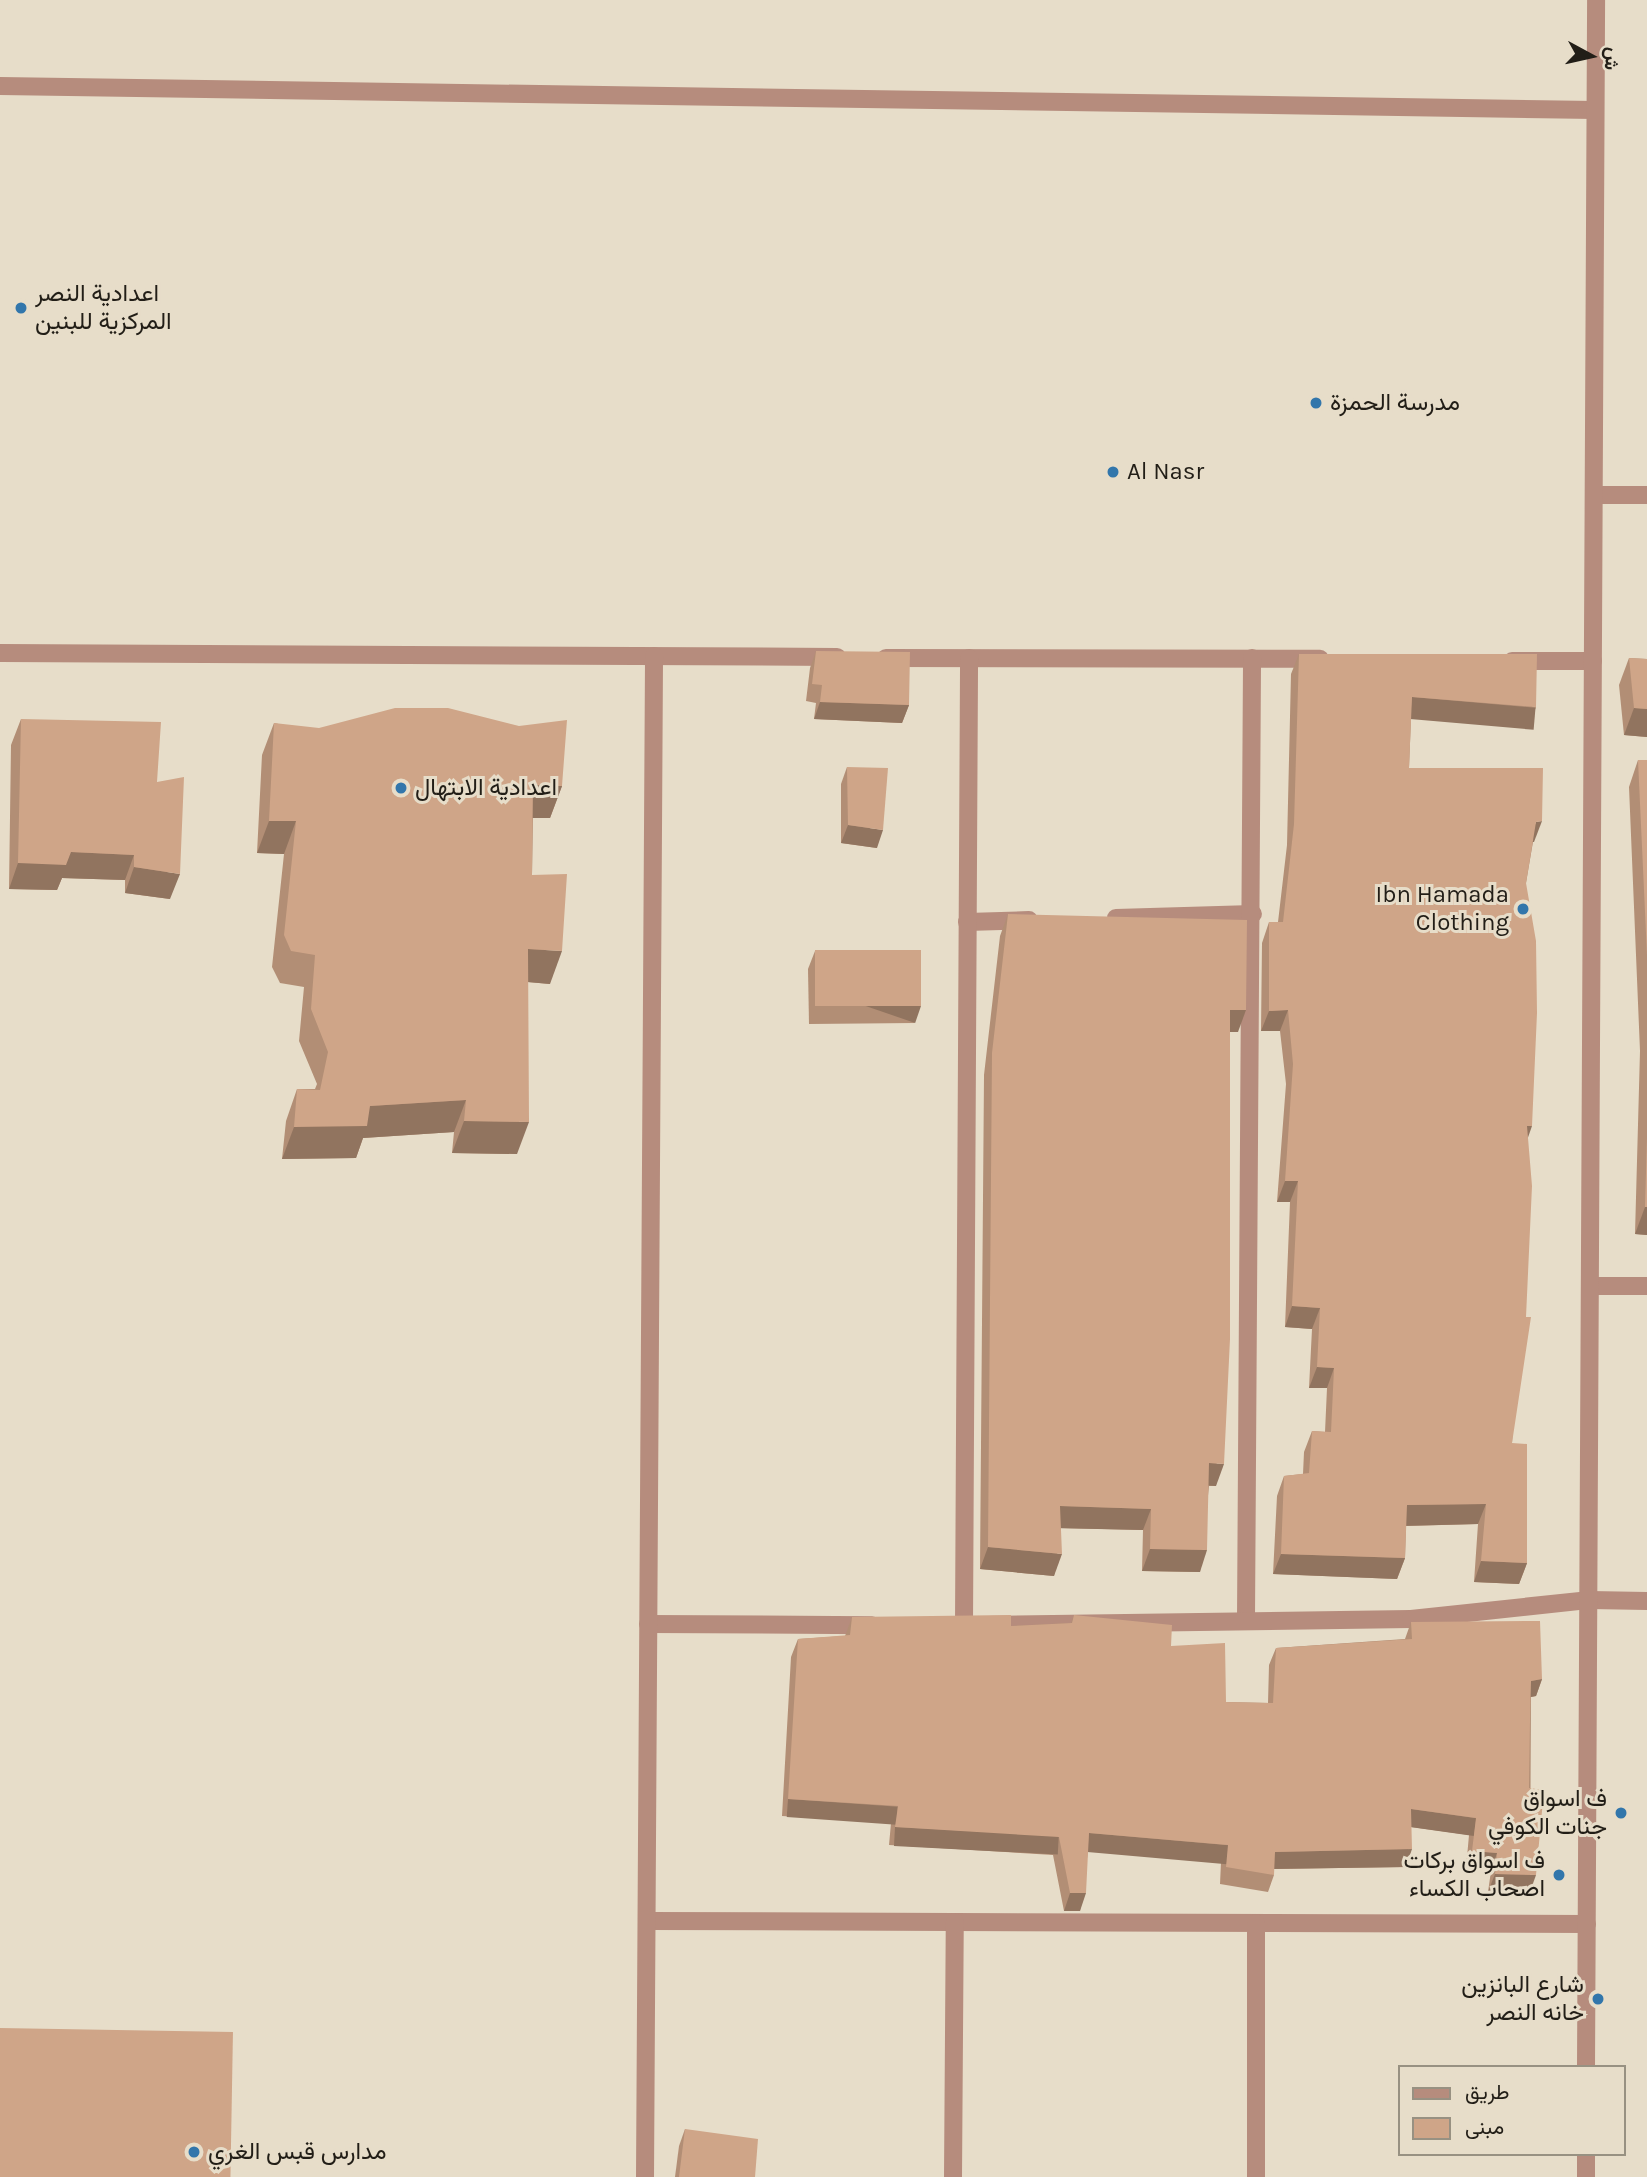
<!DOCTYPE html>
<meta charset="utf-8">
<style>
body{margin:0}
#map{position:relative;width:1647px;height:2177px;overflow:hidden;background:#e7ddc9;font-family:Karla,Vazirmatn,sans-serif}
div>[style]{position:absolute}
.street>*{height:18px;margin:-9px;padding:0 9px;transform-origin:9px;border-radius:9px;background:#b68c7d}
.wall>*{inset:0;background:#b28e75}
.shaded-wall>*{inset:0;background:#91745f;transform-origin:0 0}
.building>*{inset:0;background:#cfa588;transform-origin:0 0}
.dots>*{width:19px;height:19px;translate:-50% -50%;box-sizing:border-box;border:4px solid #e7ddc9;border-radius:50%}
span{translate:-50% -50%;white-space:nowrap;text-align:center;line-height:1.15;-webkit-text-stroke:6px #e7ddc9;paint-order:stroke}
.poi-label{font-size:24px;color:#221e17}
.left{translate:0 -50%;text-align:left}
.right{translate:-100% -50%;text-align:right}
.legend{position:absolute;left:1398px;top:2065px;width:228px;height:91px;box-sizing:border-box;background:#e7ddc9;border:2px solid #989182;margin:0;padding:9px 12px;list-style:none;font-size:21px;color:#221e17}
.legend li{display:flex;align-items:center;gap:14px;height:35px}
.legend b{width:35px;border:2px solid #989182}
.north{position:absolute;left:1556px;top:21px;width:70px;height:70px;-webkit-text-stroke:5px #e7ddc9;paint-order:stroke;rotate:98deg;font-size:19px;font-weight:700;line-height:28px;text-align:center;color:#221e17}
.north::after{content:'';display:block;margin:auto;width:24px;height:32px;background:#221e17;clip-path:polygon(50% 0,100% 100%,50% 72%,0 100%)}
</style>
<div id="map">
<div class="street">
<i style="left:0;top:86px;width:1595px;rotate:0.86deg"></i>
<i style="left:1594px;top:495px;width:53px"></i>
<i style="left:0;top:653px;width:837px;rotate:0.27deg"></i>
<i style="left:886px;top:658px;width:434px;rotate:0.1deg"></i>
<i style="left:1512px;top:661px;width:81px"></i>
<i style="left:1116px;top:918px;width:137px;rotate:-1.7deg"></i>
<i style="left:967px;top:922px;width:62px;rotate:-1.8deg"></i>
<i style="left:1591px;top:1286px;width:56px"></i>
<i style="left:1246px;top:1619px;width:961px;rotate:-89.64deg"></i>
<i style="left:648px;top:1624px;width:224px;rotate:0.3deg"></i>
<i style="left:964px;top:1625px;width:967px;rotate:-89.7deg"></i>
<i style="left:987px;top:1625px;width:424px;rotate:-0.8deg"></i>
<i style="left:1411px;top:1619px;width:180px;rotate:-6.1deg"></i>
<i style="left:1590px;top:1600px;width:57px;rotate:1deg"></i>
<i style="left:647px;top:1921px;width:940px;rotate:0.18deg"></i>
<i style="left:1586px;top:2067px;width:2067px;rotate:-89.72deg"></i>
<i style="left:645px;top:2177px;width:1521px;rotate:-89.66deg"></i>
<i style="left:953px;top:2177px;width:255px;rotate:-89.6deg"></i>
<i style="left:1256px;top:2177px;width:254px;rotate:-90deg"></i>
<i style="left:1586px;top:2177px;width:23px;rotate:-90deg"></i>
</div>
<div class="wall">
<i style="clip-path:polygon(816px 651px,909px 705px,902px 723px,814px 719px,816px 703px,806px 701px,810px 668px)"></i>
<i style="clip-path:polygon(1299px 654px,1536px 707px,1528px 728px,1411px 718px,1409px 768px,1534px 842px,1533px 842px,1526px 883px,1528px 1138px,1512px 1443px,1527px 1563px,1519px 1584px,1474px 1582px,1478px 1524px,1406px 1526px,1405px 1558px,1397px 1579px,1273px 1574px,1277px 1496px,1284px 1476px,1303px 1474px,1304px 1452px,1312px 1431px,1325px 1432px,1327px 1388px,1309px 1388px,1312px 1329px,1285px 1327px,1290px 1202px,1277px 1202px,1286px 1084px,1280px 1031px,1261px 1031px,1262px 943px,1269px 922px,1278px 922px,1287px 845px,1291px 674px)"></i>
<i style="clip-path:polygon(1629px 658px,1647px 659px,1647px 737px,1624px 735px,1619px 685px)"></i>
<i style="clip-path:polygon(21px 719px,157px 782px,170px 899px,125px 893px,125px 880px,62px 878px,57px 890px,9px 889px,11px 745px)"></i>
<i style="clip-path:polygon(274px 723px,562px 786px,550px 818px,533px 818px,532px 875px,550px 984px,528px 982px,517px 1154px,452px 1153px,454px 1132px,363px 1138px,356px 1158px,282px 1159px,286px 1121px,297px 1089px,315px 1089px,317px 1084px,299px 1041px,304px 987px,280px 983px,272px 967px,284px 854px,257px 853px,262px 755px)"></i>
<i style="clip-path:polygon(1638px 760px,1647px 760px,1647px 1235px,1635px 1234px,1640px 1051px,1629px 787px)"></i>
<i style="clip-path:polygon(847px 767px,877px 848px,841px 843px,841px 784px)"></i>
<i style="clip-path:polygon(1008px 914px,1238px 1032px,1230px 1032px,1216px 1486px,1209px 1486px,1200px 1572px,1142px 1571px,1143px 1530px,1061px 1528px,1054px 1576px,980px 1569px,984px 1075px,1000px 936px)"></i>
<i style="clip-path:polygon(815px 951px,915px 1023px,809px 1024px,808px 969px)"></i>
<i style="clip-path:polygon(1074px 1615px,1171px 1646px,1226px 1702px,1268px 1703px,1269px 1665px,1276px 1648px,1405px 1639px,1411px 1622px,1542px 1679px,1536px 1696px,1531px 1697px,1530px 1892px,1488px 1892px,1491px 1871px,1466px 1868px,1469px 1835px,1411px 1827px,1406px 1867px,1274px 1869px,1274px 1875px,1268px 1892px,1220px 1884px,1221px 1862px,1088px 1851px,1080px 1911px,1064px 1911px,1053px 1855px,889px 1845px,891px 1823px,782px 1816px,791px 1657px,798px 1639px,845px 1636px,852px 1617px,1011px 1626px,1071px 1623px)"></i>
<i style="clip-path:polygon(685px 2129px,755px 2177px,675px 2177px,679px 2146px)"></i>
</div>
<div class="shaded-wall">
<i style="left:1412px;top:697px;width:124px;height:22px;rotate:5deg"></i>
<i style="clip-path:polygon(820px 702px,909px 705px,902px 723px,814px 719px)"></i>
<i style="clip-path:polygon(1634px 708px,1647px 709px,1647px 737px,1624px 735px)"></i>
<i style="clip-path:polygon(533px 785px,562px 786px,550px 818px,521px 818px)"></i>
<i style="clip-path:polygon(269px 821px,296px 821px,284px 854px,257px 853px)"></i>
<i style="clip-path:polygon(1542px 821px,1534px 842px,1528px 842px,1536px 822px)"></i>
<i style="clip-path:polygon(848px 825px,883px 830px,877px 848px,841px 843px)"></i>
<i style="clip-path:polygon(71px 852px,134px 855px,125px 880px,62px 878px,57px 890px,9px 889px,18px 863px)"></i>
<i style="clip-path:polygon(134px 867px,180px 874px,170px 899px,125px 893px)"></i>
<i style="clip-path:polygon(528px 949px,562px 951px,550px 984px,516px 981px)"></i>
<i style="left:921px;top:1006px;width:18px;height:106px;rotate:109deg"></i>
<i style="clip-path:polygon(1230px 1010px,1246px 1010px,1238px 1032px,1222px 1032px)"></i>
<i style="clip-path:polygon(1288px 1010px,1280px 1031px,1261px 1031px,1269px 1011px)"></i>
<i style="clip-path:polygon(466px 1100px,454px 1132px,363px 1138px,356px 1158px,282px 1159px,294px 1127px,370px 1106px)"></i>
<i style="clip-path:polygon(464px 1121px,529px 1122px,517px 1154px,452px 1153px)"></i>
<i style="clip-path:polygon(1527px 1126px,1532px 1126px,1525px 1146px)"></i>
<i style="clip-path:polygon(1285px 1181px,1298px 1181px,1290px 1202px,1277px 1202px)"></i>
<i style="clip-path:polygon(1645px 1207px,1647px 1207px,1647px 1235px,1635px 1234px)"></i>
<i style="clip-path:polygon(1292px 1306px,1320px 1308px,1312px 1329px,1285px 1327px)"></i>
<i style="clip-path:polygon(1317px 1367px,1334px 1368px,1327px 1388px,1309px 1388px)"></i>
<i style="clip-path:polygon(1209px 1463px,1224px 1464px,1216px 1486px,1201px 1485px)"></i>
<i style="clip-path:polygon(1486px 1504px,1478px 1524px,1399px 1526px,1407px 1505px)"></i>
<i style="clip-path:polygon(1060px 1506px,1151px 1509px,1143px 1530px,1052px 1528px)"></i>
<i style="clip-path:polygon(988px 1547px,1062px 1554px,1054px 1576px,980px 1569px)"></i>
<i style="clip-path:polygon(1150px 1549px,1207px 1550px,1200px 1572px,1142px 1571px)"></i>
<i style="clip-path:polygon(1281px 1554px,1405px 1558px,1397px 1579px,1273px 1574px)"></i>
<i style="clip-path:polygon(1481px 1561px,1527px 1563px,1519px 1584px,1474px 1582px)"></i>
<i style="clip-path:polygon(1542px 1679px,1536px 1696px,1525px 1698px,1531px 1681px)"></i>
<i style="left:788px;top:1799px;width:110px;height:18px;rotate:4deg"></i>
<i style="left:1411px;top:1809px;width:66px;height:18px;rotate:8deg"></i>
<i style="left:895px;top:1827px;width:164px;height:19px;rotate:3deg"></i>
<i style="left:1089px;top:1833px;width:140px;height:19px;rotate:5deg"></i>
<i style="clip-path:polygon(1412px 1849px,1406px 1867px,1268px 1869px,1275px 1852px)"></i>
<i style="clip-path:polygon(1472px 1851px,1497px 1853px,1491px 1871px,1466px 1868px)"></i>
<i style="clip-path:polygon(1495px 1874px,1536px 1875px,1530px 1892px,1488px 1892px)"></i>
<i style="clip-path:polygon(1070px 1893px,1086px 1893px,1080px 1911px,1064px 1911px)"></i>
</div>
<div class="building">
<i style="clip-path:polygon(816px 651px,910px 652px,909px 705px,820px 702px,822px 685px,812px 684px)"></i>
<i style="clip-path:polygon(1299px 654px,1537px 654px,1536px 707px,1412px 697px,1409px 768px,1543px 768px,1542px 821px,1536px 822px,1526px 883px,1536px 941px,1537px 1013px,1532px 1126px,1527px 1126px,1532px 1186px,1526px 1317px,1531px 1317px,1512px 1443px,1527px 1444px,1527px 1563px,1481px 1561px,1486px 1504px,1407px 1505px,1405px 1558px,1281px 1554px,1284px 1476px,1309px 1473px,1312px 1431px,1331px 1432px,1334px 1368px,1317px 1367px,1320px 1308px,1292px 1306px,1298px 1181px,1285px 1181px,1293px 1064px,1288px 1010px,1269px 1011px,1269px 922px,1283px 922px,1294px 824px)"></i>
<i style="clip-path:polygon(1629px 658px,1647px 659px,1647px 709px,1634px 708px)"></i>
<i style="clip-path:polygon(395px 708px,448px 708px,519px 726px,567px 720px,562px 786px,533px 785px,532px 875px,567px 874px,562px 951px,528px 949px,529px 1122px,464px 1121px,466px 1100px,370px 1106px,367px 1126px,294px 1127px,297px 1089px,320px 1090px,328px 1052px,311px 1009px,315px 955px,291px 951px,284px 935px,296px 821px,269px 821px,274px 723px,319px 728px)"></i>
<i style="clip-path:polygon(21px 719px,161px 722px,157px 782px,184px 777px,180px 874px,134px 867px,134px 855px,71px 852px,66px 865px,18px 863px)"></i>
<i style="clip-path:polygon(1638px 760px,1647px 760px,1647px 955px)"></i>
<i style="clip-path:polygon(847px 767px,888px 768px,883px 830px,848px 825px)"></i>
<i style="clip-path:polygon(1008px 914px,1247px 920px,1246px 1010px,1230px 1010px,1230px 1339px,1224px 1464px,1209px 1463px,1207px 1550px,1150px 1549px,1151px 1509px,1060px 1506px,1062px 1554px,988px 1547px,992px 1053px)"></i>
<i style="left:921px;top:950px;width:56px;height:106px;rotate:90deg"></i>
<i style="clip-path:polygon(1647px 1137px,1647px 1207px,1645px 1207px)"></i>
<i style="clip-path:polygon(1011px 1615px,1011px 1626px,1072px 1623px,1074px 1615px,1172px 1625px,1171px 1646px,1225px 1643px,1226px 1702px,1273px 1703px,1276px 1648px,1412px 1639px,1411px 1622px,1540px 1621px,1542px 1679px,1531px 1681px,1530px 1721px,1529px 1788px,1544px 1790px,1536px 1875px,1495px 1874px,1497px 1853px,1472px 1851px,1476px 1818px,1411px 1809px,1412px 1849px,1275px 1852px,1274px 1875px,1226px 1867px,1228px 1845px,1089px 1833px,1086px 1893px,1070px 1893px,1059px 1837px,895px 1827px,898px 1806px,788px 1799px,798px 1639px,850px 1635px,852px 1617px)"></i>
<i style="left:0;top:2028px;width:233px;height:149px;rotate:1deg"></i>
<i style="clip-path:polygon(685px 2129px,758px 2139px,755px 2177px,679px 2177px)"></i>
</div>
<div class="dots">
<i style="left:21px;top:308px;background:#3276ab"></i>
<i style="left:1316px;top:403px;background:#3276ab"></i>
<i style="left:1113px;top:472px;background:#3276ab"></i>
<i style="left:401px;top:788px;background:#3276ab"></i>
<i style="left:1523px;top:909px;background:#3276ab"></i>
<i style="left:1621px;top:1813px;background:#3276ab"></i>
<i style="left:1559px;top:1875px;background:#3276ab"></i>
<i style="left:1598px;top:1999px;background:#3276ab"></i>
<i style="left:194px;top:2152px;background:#3276ab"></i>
</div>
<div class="poi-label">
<span class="left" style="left:35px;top:308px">اعدادية النصر<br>المركزية للبنين</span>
<span class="left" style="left:1330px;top:403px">مدرسة الحمزة</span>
<span class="left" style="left:1127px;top:472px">Al Nasr</span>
<span class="left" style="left:415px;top:788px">اعدادية الابتهال</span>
<span class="right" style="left:1509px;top:909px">Ibn Hamada<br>Clothing</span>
<span class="right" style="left:1607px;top:1813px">ف اسواق<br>جنات الكوفي</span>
<span class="right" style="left:1545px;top:1875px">ف اسواق بركات<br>اصحاب الكساء</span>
<span class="right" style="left:1584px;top:1999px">شارع البانزين<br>خانه النصر</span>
<span class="left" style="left:208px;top:2152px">مدارس قبس الغري</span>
</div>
<ul class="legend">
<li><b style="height:9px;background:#b68c7d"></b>طريق</li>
<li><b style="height:19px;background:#cfa588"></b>مبنى</li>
</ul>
<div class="north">ش</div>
</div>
